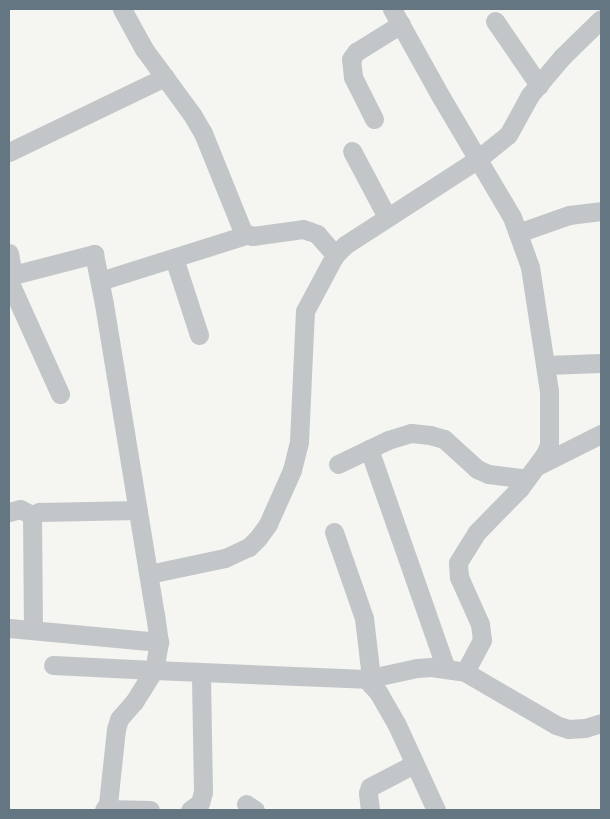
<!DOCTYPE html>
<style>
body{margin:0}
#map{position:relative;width:610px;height:819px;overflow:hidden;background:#f5f5f1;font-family:"Titillium Web",sans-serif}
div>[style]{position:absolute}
.minor>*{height:19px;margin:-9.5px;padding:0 9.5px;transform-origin:9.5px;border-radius:9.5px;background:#c2c6c9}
span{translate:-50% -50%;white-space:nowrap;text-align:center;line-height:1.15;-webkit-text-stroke:5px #fff;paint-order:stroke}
.frame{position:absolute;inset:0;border:10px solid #637682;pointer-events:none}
</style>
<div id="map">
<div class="minor">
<i style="left:122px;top:9px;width:46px;rotate:61.2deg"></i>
<i style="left:144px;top:49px;width:83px;rotate:53.8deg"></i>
<i style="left:193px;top:116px;width:20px;rotate:60deg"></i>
<i style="left:203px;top:133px;width:107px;rotate:68deg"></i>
<i style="left:243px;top:232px;width:10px;rotate:24deg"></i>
<i style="left:252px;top:236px;width:51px;rotate:-7.8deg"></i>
<i style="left:303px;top:229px;width:6px;rotate:18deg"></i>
<i style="left:309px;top:231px;width:9px;rotate:21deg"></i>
<i style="left:317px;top:234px;width:28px;rotate:49deg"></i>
<i style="left:392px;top:9px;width:101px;rotate:60.9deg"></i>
<i style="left:441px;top:97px;width:139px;rotate:59.4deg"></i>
<i style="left:512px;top:217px;width:53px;rotate:70.2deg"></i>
<i style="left:530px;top:267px;width:125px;rotate:81.3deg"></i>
<i style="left:549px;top:391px;width:54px;rotate:90deg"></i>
<i style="left:549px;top:445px;width:10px;rotate:114deg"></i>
<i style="left:545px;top:454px;width:42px;rotate:126.3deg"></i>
<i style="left:520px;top:488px;width:62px;rotate:134.3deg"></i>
<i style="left:477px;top:532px;width:36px;rotate:122deg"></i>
<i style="left:458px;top:563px;width:14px;rotate:86deg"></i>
<i style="left:459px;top:577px;width:51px;rotate:65.9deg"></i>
<i style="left:480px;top:624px;width:16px;rotate:83deg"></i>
<i style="left:482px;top:640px;width:36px;rotate:118deg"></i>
<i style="left:495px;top:21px;width:78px;rotate:55.5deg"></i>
<i style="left:374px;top:119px;width:47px;rotate:-116.6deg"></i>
<i style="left:353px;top:77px;width:18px;rotate:-96deg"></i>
<i style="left:351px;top:59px;width:9px;rotate:-54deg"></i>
<i style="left:356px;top:52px;width:53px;rotate:-31.9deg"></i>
<i style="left:352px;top:151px;width:75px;rotate:62.1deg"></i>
<i style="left:9px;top:152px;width:173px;rotate:-25.7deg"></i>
<i style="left:518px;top:233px;width:54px;rotate:-19.4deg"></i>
<i style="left:569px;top:215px;width:32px;rotate:-7deg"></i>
<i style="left:9px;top:253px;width:22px;rotate:80deg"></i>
<i style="left:13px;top:275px;width:84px;rotate:-14.5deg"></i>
<i style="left:94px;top:254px;width:51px;rotate:78.7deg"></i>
<i style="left:104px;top:304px;width:314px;rotate:80.7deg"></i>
<i style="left:155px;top:614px;width:28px;rotate:82deg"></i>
<i style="left:159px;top:642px;width:28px;rotate:100deg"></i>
<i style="left:154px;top:670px;width:212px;rotate:2.4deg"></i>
<i style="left:366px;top:679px;width:18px;rotate:47deg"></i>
<i style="left:378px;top:692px;width:36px;rotate:60deg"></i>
<i style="left:396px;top:723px;width:96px;rotate:65.3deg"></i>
<i style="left:174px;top:258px;width:81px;rotate:72deg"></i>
<i style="left:9px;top:281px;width:124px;rotate:65.7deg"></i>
<i style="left:100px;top:281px;width:153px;rotate:-17.5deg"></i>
<i style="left:546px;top:365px;width:55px;rotate:-2.1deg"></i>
<i style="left:369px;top:449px;width:233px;rotate:70.7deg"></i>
<i style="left:338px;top:464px;width:55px;rotate:-25.6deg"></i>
<i style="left:388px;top:440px;width:24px;rotate:-17deg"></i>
<i style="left:411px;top:433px;width:19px;rotate:6deg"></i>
<i style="left:430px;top:435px;width:15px;rotate:16deg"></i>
<i style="left:444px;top:439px;width:45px;rotate:42.3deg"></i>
<i style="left:477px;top:469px;width:12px;rotate:24deg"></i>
<i style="left:488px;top:474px;width:39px;rotate:7deg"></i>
<i style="left:537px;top:466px;width:72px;rotate:-26.6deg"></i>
<i style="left:9px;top:512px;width:11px;rotate:-15deg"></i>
<i style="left:20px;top:509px;width:13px;rotate:27deg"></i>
<i style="left:334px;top:532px;width:91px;rotate:70.8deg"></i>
<i style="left:364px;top:618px;width:60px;rotate:83.3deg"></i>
<i style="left:149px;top:574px;width:78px;rotate:-11.9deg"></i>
<i style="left:225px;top:558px;width:26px;rotate:-25deg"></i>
<i style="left:249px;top:547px;width:13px;rotate:-45deg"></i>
<i style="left:258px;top:538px;width:17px;rotate:-54deg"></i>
<i style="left:268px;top:524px;width:59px;rotate:-66deg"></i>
<i style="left:292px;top:470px;width:29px;rotate:-76deg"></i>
<i style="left:299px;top:442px;width:131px;rotate:-87.4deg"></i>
<i style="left:305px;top:311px;width:64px;rotate:-61.8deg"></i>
<i style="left:335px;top:255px;width:14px;rotate:-45deg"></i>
<i style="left:345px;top:245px;width:158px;rotate:-32.9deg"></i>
<i style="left:478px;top:159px;width:38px;rotate:-39deg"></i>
<i style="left:508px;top:135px;width:46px;rotate:-61.2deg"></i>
<i style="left:530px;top:95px;width:50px;rotate:-49.9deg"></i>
<i style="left:562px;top:57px;width:54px;rotate:-44.3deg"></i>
<i style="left:9px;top:628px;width:151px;rotate:5.3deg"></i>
<i style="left:33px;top:630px;width:115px;rotate:-90.5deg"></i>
<i style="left:32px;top:515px;width:8px;rotate:-23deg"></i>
<i style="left:39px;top:512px;width:99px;rotate:-1.2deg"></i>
<i style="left:53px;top:665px;width:101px;rotate:2.8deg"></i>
<i style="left:366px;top:679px;width:52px;rotate:-12.2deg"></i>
<i style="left:417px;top:668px;width:14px;rotate:-4deg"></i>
<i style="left:431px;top:667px;width:34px;rotate:8deg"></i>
<i style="left:465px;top:672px;width:105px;rotate:30.2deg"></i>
<i style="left:556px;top:725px;width:13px;rotate:18deg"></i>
<i style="left:568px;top:729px;width:17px;rotate:-3deg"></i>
<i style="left:585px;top:728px;width:17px;rotate:-17deg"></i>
<i style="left:246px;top:804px;width:11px;rotate:34deg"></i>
<i style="left:105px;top:809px;width:45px;rotate:1.3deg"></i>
<i style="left:104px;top:810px;width:7px;rotate:-56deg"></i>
<i style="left:108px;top:804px;width:75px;rotate:-83.9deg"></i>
<i style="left:116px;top:729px;width:10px;rotate:-73deg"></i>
<i style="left:119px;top:719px;width:23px;rotate:-49deg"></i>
<i style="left:134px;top:702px;width:38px;rotate:-58deg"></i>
<i style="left:190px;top:810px;width:12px;rotate:-35deg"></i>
<i style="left:200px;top:803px;width:11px;rotate:-75deg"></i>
<i style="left:203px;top:792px;width:120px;rotate:-91deg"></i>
<i style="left:370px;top:810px;width:17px;rotate:-97deg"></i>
<i style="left:368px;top:793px;width:6px;rotate:-72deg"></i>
<i style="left:370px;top:787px;width:50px;rotate:-27.6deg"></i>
</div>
<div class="frame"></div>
</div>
